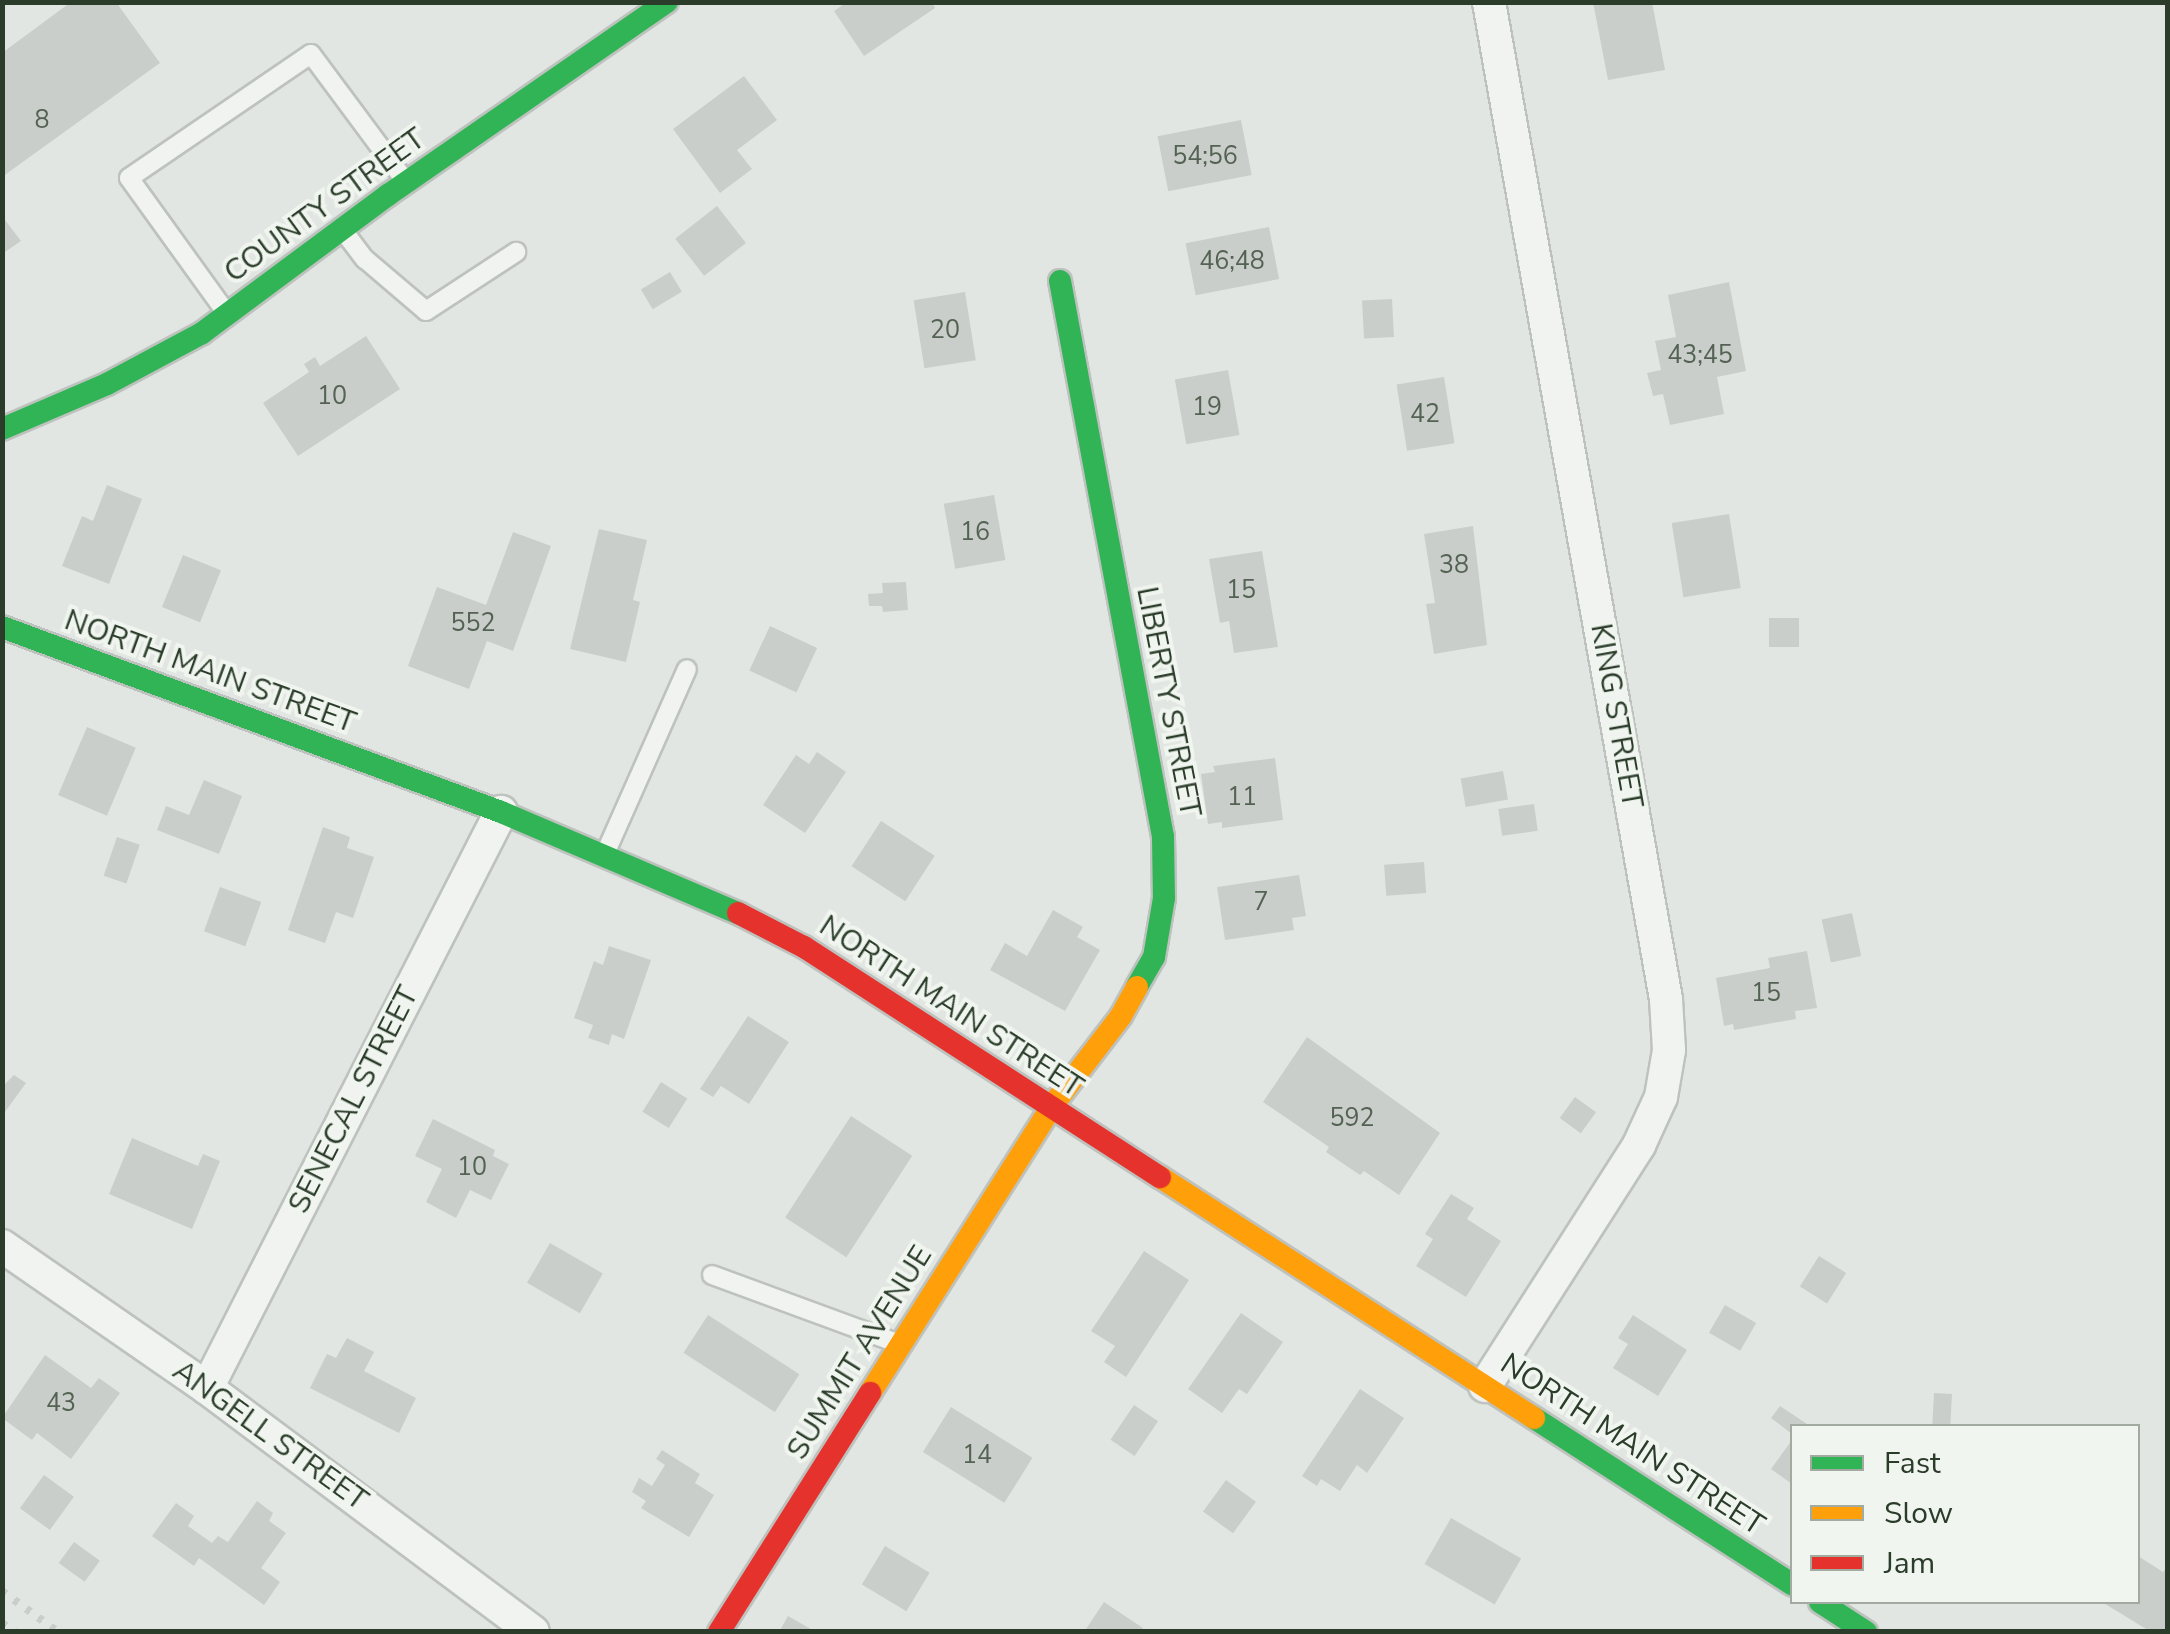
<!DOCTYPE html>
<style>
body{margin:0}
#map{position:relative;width:2170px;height:1634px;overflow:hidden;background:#e2e6e2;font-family:"Nunito Sans",sans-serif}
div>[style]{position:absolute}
.building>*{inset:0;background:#caceca;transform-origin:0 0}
.roads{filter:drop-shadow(2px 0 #bec2be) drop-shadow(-2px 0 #bec2be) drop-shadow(0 2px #bec2be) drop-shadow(0 -2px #bec2be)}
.lane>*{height:18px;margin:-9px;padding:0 9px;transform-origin:9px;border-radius:9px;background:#f0f3f0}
.street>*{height:32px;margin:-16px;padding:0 16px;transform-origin:16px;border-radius:16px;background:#f0f3f0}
.fast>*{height:22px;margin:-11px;padding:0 11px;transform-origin:11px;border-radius:11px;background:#30b455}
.slow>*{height:22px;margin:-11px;padding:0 11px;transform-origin:11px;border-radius:11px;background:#ff9f0a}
.jam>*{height:22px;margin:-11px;padding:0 11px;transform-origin:11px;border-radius:11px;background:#e5322d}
.rail>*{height:8px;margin-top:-4px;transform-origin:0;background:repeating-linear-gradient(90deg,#cacdca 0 5px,transparent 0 15px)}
span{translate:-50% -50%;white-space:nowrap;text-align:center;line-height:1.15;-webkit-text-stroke:8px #f0f5ef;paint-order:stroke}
.number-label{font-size:25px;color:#546253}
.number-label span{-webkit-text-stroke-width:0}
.street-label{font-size:30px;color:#2b3d2a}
.frame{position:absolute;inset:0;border:5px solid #2b3d2a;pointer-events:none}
.legend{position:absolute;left:1790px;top:1424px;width:350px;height:180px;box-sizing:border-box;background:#f0f5ef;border:2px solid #a1aba0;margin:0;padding:12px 18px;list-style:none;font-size:30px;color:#2b3d2a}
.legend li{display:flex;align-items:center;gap:20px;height:50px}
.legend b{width:50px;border:2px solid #a1aba0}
</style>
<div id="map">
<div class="building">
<i style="clip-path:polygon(71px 2px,116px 2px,160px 63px,2px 177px,2px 53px)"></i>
<i style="clip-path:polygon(847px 2px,932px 2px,935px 8px,864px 56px,834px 11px)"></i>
<i style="clip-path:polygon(1593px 2px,1652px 2px,1665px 70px,1608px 80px)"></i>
<i style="clip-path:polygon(744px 76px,777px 120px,737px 150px,752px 169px,720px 193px,673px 129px)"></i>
<i style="left:1241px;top:120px;width:56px;height:85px;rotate:79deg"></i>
<i style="left:717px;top:206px;width:47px;height:53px;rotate:52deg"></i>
<i style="clip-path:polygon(2px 216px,21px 241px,2px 254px)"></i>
<i style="left:1269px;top:227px;width:53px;height:85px;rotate:79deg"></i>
<i style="left:670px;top:272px;width:23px;height:34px;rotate:59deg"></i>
<i style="clip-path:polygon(1729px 282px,1746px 371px,1717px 377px,1724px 414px,1670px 425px,1663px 394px,1653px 396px,1647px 373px,1661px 370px,1655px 341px,1676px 337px,1668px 295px)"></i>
<i style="left:965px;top:292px;width:69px;height:52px;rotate:81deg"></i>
<i style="left:1392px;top:299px;width:38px;height:30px;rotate:87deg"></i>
<i style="clip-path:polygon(366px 336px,400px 389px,298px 456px,263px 403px,309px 372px,304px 364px,315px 357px,320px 366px)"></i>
<i style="left:1228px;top:370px;width:66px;height:54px;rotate:80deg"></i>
<i style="left:1444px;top:377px;width:67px;height:48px;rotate:81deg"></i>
<i style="clip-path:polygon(107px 485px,142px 499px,109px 584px,62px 566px,82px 516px,93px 521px)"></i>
<i style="left:994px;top:495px;width:66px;height:51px;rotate:80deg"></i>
<i style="left:1729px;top:514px;width:75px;height:58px;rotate:81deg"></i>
<i style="clip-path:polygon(1473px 526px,1487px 645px,1434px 654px,1426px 604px,1435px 603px,1424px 534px)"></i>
<i style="clip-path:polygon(599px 529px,647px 540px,633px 600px,640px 602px,626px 662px,570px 649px)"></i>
<i style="clip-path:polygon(513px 532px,551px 546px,513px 651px,487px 641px,469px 689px,408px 666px,437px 587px,486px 605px)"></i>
<i style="clip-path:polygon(1262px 551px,1278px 647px,1234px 653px,1229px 621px,1220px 623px,1209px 559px)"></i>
<i style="left:183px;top:555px;width:41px;height:56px;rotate:22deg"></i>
<i style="clip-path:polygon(906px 582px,908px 610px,883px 612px,882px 606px,869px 606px,868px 594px,883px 593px,882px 583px)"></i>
<i style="left:1799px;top:618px;width:29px;height:30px;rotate:90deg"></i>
<i style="left:770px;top:626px;width:52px;height:49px;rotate:25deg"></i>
<i style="left:87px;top:727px;width:53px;height:74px;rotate:23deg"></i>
<i style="clip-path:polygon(817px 752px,846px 772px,805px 833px,763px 805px,796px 755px,809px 764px)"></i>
<i style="clip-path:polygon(1275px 758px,1283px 820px,1222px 828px,1222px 822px,1208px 824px,1201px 774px,1215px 772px,1213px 766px)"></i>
<i style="left:1503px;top:771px;width:29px;height:43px;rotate:80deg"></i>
<i style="clip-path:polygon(204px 780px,242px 796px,219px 854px,157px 830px,166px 806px,189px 815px)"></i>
<i style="left:1534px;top:804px;width:27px;height:36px;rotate:82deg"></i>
<i style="left:881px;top:821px;width:64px;height:54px;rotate:33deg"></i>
<i style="clip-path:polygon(323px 827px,350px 837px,347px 848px,374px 857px,353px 918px,336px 912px,325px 943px,288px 930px)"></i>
<i style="left:117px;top:837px;width:24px;height:41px;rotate:19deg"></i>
<i style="left:1424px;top:862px;width:31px;height:40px;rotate:86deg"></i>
<i style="clip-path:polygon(1299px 875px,1306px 916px,1292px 918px,1294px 930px,1225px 940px,1217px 887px)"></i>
<i style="left:220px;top:887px;width:44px;height:47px;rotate:20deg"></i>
<i style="clip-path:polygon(1053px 910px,1083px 927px,1077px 937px,1100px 950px,1065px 1011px,990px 970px,1005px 943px,1027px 956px)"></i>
<i style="left:1852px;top:913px;width:44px;height:31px;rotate:78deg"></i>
<i style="clip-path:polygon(609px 946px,651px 960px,624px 1039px,612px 1034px,609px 1045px,588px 1038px,593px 1025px,574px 1018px,594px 961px,603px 965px)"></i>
<i style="clip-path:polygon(1807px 951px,1817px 1008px,1795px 1011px,1796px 1019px,1734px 1030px,1733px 1024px,1724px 1026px,1716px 978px,1770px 968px,1768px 958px)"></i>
<i style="clip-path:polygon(748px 1016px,789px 1042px,749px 1104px,721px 1086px,713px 1097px,700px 1089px)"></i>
<i style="clip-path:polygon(1307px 1037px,1440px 1133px,1399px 1195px,1364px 1171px,1360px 1175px,1326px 1152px,1329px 1147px,1263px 1102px)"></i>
<i style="clip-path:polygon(14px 1075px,26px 1083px,2px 1116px,2px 1087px)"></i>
<i style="left:661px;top:1082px;width:31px;height:35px;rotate:32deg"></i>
<i style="left:1575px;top:1097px;width:26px;height:26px;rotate:36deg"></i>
<i style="left:851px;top:1116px;width:73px;height:121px;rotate:33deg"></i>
<i style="clip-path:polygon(433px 1119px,495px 1150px,493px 1156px,509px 1164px,491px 1200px,470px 1190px,456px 1218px,426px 1202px,442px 1169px,415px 1156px)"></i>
<i style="clip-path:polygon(132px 1138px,198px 1166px,203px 1154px,220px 1161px,192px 1229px,109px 1194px)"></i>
<i style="clip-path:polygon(1451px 1194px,1474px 1208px,1467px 1219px,1501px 1241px,1466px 1297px,1416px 1266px,1433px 1239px,1425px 1234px)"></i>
<i style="left:550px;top:1243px;width:61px;height:46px;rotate:30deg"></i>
<i style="clip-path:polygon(1144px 1251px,1189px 1280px,1126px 1377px,1104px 1362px,1115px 1346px,1091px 1331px)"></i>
<i style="left:1819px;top:1256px;width:32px;height:36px;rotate:32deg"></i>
<i style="left:1725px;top:1305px;width:36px;height:32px;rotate:30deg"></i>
<i style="clip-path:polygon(1241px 1313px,1283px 1342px,1247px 1394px,1239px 1389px,1222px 1413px,1188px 1389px)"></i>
<i style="left:708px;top:1315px;width:109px;height:45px;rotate:33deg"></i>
<i style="clip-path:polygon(1633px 1315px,1687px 1350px,1658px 1396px,1613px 1368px,1628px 1344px,1618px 1338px)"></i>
<i style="clip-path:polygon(347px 1338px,374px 1352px,364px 1371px,416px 1398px,399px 1433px,310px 1388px,327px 1354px,336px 1358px)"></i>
<i style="clip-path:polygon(45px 1355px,91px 1388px,99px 1378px,120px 1393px,71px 1459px,37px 1433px,32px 1440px,2px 1418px)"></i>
<i style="clip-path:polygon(1360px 1389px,1404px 1418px,1367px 1473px,1357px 1465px,1340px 1491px,1321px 1479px,1317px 1486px,1302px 1476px)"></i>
<i style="left:1934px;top:1393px;width:18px;height:33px;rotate:3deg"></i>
<i style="left:1134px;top:1405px;width:29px;height:42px;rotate:34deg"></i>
<i style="clip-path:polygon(1780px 1406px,1810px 1426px,1792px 1426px,1792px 1434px,1771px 1418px)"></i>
<i style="left:951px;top:1407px;width:96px;height:53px;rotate:32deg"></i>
<i style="clip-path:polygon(1792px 1440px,1792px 1484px,1771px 1469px)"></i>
<i style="clip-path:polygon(662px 1450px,700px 1474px,695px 1483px,714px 1495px,689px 1537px,641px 1508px,646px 1501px,632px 1492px,639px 1478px,652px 1486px,665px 1465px,656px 1459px)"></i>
<i style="left:44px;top:1475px;width:37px;height:41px;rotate:36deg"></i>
<i style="left:1226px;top:1480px;width:37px;height:39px;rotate:36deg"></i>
<i style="clip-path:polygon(257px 1501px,273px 1513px,269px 1521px,286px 1533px,261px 1568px,280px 1582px,264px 1605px,199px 1558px,194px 1566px,152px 1536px,176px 1503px,194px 1516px,188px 1526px,212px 1543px,218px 1536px,228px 1542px)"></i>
<i style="left:1451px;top:1518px;width:81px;height:53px;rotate:30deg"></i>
<i style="left:74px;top:1542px;width:32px;height:26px;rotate:36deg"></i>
<i style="left:885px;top:1546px;width:52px;height:45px;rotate:31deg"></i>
<i style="clip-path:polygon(2138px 1556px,2163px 1572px,2168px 1565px,2168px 1632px,2151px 1632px,2102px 1602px,2138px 1602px)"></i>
<i style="clip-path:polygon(1104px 1602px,1143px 1628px,1141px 1632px,1084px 1632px)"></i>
<i style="clip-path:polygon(788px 1616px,816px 1632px,779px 1632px)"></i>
</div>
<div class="roads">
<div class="lane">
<i style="left:342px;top:229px;width:38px;rotate:53deg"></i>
<i style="left:365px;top:259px;width:80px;rotate:40.4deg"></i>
<i style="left:426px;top:311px;width:108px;rotate:-33.2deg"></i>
<i style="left:225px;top:311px;width:164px;rotate:-125.8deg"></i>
<i style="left:129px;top:178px;width:220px;rotate:-34.3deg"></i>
<i style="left:311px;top:54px;width:159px;rotate:53.4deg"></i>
<i style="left:605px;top:854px;width:202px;rotate:-66.1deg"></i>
<i style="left:712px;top:1275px;width:200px;rotate:20.2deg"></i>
</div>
<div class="street">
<i style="left:2px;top:1246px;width:249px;rotate:34.7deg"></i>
<i style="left:207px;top:1388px;width:407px;rotate:36.8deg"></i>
<i style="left:1485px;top:1386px;width:286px;rotate:-57.4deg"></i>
<i style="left:1639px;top:1145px;width:53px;rotate:-65.4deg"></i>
<i style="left:1661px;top:1097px;width:48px;rotate:-80.3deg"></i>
<i style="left:1669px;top:1050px;width:51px;rotate:-93.4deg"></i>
<i style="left:1666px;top:999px;width:1013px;rotate:-100.07deg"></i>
<i style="left:207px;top:1388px;width:647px;rotate:-62.96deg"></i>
</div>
<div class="fast">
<i style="left:1060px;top:281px;width:565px;rotate:79.5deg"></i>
<i style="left:1163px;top:837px;width:61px;rotate:89.1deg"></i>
<i style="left:1164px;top:898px;width:60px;rotate:99.6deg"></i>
<i style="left:1154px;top:957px;width:34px;rotate:120deg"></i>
<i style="left:2px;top:429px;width:114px;rotate:-23.2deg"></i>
<i style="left:107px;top:384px;width:108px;rotate:-28.2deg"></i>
<i style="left:202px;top:333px;width:232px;rotate:-36.6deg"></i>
<i style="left:388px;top:195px;width:339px;rotate:-34.7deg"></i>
<i style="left:2px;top:627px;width:532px;rotate:20.34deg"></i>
<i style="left:501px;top:812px;width:258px;rotate:23.1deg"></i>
<i style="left:1534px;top:1418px;width:307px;rotate:32.8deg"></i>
<i style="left:1820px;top:1602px;width:55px;rotate:33.1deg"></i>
</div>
<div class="slow">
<i style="left:1160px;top:1177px;width:445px;rotate:32.8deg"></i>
<i style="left:870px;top:1393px;width:340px;rotate:-57.6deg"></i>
<i style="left:1052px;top:1106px;width:113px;rotate:-52.5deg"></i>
<i style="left:1121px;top:1016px;width:33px;rotate:-61deg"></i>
</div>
<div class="jam">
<i style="left:738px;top:913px;width:74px;rotate:27.3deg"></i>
<i style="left:804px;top:947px;width:424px;rotate:32.9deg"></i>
<i style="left:719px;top:1632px;width:283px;rotate:-57.7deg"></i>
</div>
</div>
<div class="rail">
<i style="left:2px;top:1591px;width:69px;rotate:36.2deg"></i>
<i style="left:2px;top:1623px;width:16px;rotate:35deg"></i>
</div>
<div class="number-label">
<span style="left:42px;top:120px">8</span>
<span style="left:1205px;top:156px">54;56</span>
<span style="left:1232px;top:261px">46;48</span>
<span style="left:945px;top:330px">20</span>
<span style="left:1700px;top:355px">43;45</span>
<span style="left:332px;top:396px">10</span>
<span style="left:1207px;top:407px">19</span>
<span style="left:1425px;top:414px">42</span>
<span style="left:975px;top:532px">16</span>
<span style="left:1454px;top:565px">38</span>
<span style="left:1241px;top:590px">15</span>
<span style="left:473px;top:623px">552</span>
<span style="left:1242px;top:797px">11</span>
<span style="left:1261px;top:902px">7</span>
<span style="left:1766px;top:993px">15</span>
<span style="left:1352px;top:1118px">592</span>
<span style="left:472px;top:1167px">10</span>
<span style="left:61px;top:1403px">43</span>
<span style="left:977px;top:1455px">14</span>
</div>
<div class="street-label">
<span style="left:325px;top:206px;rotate:-36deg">COUNTY STREET</span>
<span style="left:210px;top:672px;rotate:20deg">NORTH MAIN STREET</span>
<span style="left:1168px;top:702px;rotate:79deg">LIBERTY STREET</span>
<span style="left:1616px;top:716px;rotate:80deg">KING STREET</span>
<span style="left:951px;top:1007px;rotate:33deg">NORTH MAIN STREET</span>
<span style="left:354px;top:1100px;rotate:-63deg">SENECAL STREET</span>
<span style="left:860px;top:1353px;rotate:-58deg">SUMMIT AVENUE</span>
<span style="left:270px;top:1436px;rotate:36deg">ANGELL STREET</span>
<span style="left:1632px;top:1445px;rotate:33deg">NORTH MAIN STREET</span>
</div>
<div class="frame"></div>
<ul class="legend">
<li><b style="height:12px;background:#30b455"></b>Fast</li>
<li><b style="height:12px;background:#ff9f0a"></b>Slow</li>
<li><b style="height:12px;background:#e5322d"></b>Jam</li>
</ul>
</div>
